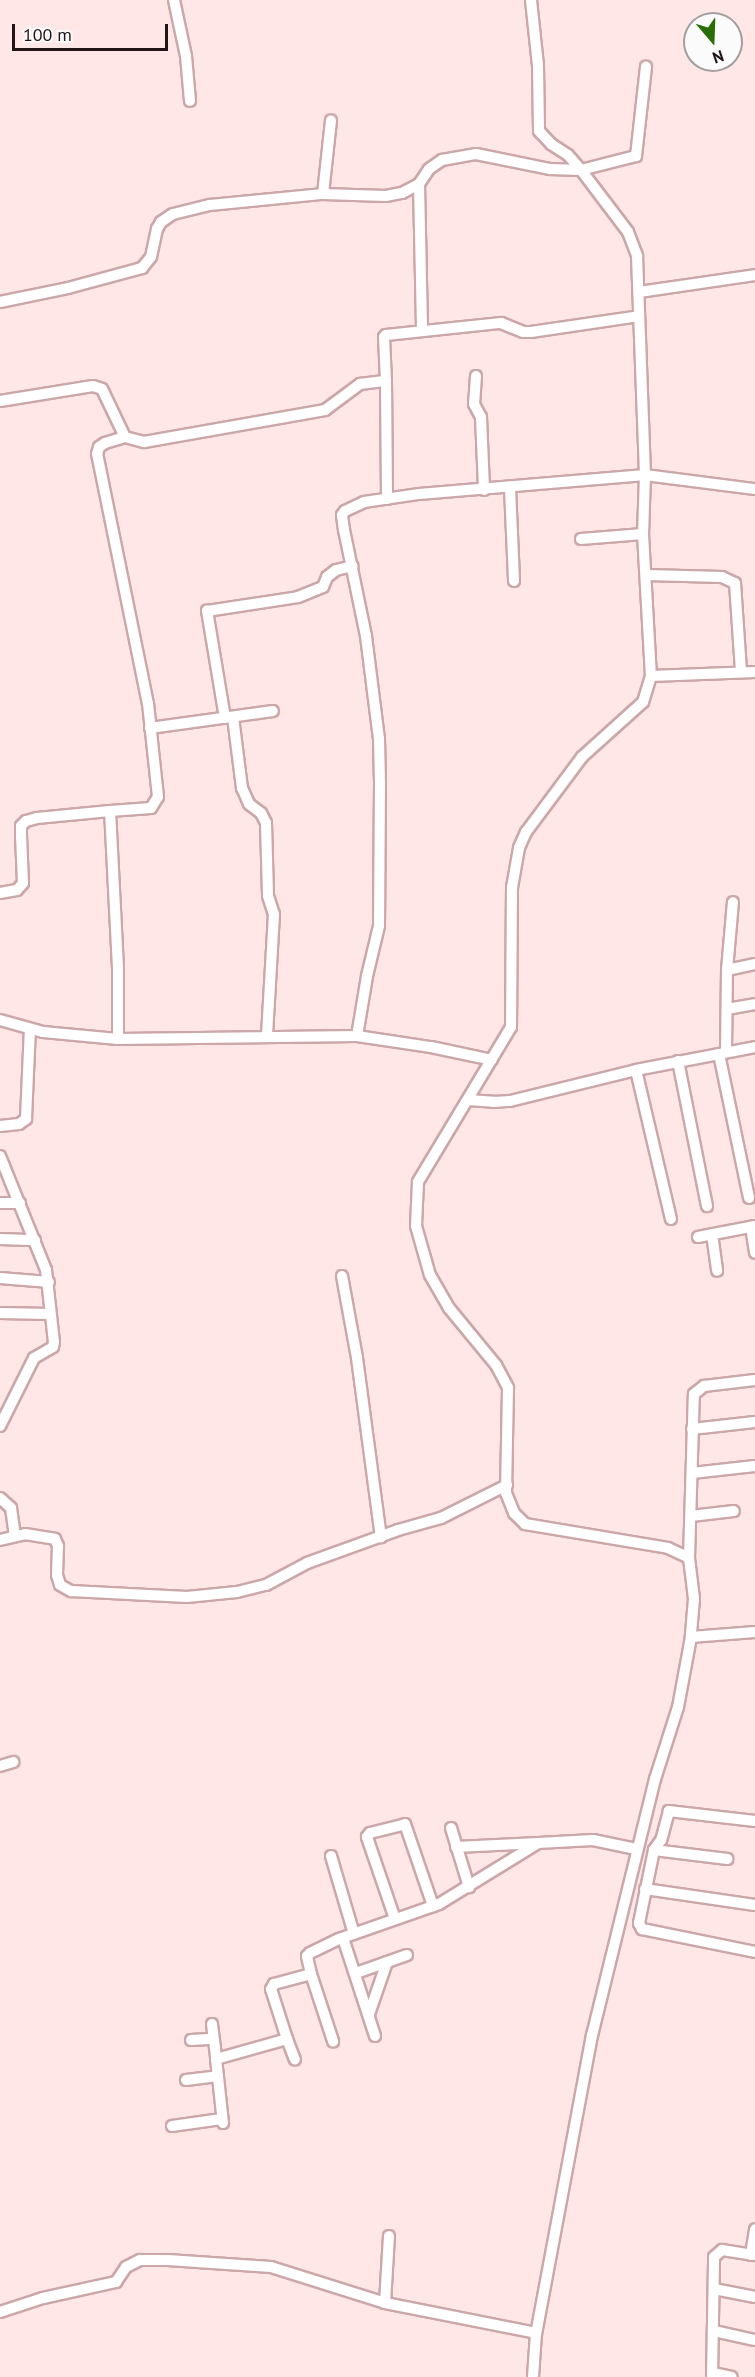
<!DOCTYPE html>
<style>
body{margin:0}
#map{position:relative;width:755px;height:2377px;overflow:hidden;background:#ffe7e8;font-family:"PT Sans",sans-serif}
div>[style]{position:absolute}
.roads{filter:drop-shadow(2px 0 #cca7a9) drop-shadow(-2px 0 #cca7a9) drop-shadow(0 2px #cca7a9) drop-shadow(0 -2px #cca7a9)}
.minor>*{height:10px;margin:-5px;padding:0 5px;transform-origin:5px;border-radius:5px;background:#fff}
span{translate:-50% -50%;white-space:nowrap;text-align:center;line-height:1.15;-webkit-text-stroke:4.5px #fbfbfb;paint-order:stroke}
.north{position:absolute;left:683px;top:12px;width:60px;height:60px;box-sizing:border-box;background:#fbfbfb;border:2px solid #a49f9f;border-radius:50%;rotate:161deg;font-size:16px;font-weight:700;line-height:24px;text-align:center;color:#221416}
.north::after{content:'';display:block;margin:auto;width:21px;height:27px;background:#2a6d05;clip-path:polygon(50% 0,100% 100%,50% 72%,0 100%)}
.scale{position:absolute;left:12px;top:24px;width:156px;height:27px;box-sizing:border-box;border:3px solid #221416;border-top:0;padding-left:8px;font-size:18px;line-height:21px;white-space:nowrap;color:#221416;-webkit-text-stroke:4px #fbfbfb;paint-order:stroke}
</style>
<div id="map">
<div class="roads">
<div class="minor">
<i style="left:174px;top:0;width:57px;rotate:77.9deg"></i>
<i style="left:186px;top:56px;width:45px;rotate:84.9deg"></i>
<i style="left:531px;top:0;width:66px;rotate:83.9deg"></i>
<i style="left:538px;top:66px;width:65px;rotate:89.1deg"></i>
<i style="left:539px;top:131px;width:18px;rotate:47deg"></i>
<i style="left:551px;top:144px;width:20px;rotate:33deg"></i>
<i style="left:568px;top:155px;width:20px;rotate:49deg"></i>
<i style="left:581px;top:170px;width:78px;rotate:52.8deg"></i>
<i style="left:628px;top:232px;width:26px;rotate:69deg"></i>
<i style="left:637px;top:256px;width:219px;rotate:87.9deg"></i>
<i style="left:645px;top:475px;width:59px;rotate:91.9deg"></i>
<i style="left:643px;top:534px;width:142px;rotate:86.8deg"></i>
<i style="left:651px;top:676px;width:27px;rotate:107deg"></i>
<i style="left:643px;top:702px;width:82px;rotate:138deg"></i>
<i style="left:582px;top:757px;width:94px;rotate:126.7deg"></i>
<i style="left:526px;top:832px;width:17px;rotate:114deg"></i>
<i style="left:519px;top:848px;width:40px;rotate:100deg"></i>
<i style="left:512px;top:887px;width:140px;rotate:90.4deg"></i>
<i style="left:511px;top:1027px;width:181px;rotate:121deg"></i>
<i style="left:418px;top:1182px;width:44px;rotate:92.6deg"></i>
<i style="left:416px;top:1226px;width:51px;rotate:74.1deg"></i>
<i style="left:430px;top:1275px;width:38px;rotate:60deg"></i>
<i style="left:449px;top:1308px;width:74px;rotate:50.5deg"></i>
<i style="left:496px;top:1365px;width:26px;rotate:62deg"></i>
<i style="left:508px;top:1388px;width:105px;rotate:91.1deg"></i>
<i style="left:506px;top:1493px;width:22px;rotate:68deg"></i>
<i style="left:514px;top:1513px;width:16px;rotate:45deg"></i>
<i style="left:525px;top:1524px;width:145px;rotate:9.5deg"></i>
<i style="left:668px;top:1548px;width:23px;rotate:25deg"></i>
<i style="left:689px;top:1558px;width:41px;rotate:83deg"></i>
<i style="left:694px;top:1599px;width:38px;rotate:95deg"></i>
<i style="left:691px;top:1637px;width:71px;rotate:100.5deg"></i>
<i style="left:678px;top:1707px;width:76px;rotate:107.7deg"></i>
<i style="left:655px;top:1779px;width:264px;rotate:103.8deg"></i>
<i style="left:592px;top:2035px;width:303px;rotate:100.6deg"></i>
<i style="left:536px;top:2333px;width:44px;rotate:93.9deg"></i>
<i style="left:419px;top:184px;width:146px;rotate:88.8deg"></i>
<i style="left:323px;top:194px;width:74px;rotate:-83.8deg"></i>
<i style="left:639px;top:292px;width:117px;rotate:-8.3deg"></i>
<i style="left:0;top:302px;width:69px;rotate:-11.6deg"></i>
<i style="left:68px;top:288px;width:77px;rotate:-15.1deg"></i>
<i style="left:142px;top:268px;width:14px;rotate:-51deg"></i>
<i style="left:151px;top:257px;width:29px;rotate:-78deg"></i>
<i style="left:157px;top:229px;width:8px;rotate:-60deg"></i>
<i style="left:161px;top:222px;width:14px;rotate:-34deg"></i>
<i style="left:173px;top:214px;width:38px;rotate:-14deg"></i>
<i style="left:210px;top:205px;width:114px;rotate:-5.6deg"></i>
<i style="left:323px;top:194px;width:63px;rotate:1.8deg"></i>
<i style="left:386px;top:196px;width:16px;rotate:-11deg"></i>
<i style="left:402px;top:193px;width:19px;rotate:-28deg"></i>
<i style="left:419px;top:184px;width:18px;rotate:-56deg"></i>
<i style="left:429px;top:169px;width:16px;rotate:-35deg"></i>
<i style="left:442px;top:160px;width:35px;rotate:-10deg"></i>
<i style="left:476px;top:154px;width:76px;rotate:11.5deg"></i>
<i style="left:550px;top:169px;width:31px;rotate:2deg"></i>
<i style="left:581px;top:170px;width:57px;rotate:-14.3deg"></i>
<i style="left:636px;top:156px;width:90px;rotate:-83.6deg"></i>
<i style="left:476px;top:376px;width:28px;rotate:94deg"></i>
<i style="left:474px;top:404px;width:15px;rotate:62deg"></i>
<i style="left:481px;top:417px;width:73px;rotate:87.6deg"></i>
<i style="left:386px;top:381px;width:118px;rotate:89.5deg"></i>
<i style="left:0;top:401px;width:94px;rotate:-9.2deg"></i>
<i style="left:93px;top:386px;width:9px;rotate:18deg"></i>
<i style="left:102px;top:389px;width:53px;rotate:64.4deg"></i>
<i style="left:125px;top:437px;width:20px;rotate:15deg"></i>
<i style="left:144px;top:442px;width:184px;rotate:-10deg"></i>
<i style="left:325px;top:410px;width:44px;rotate:-36.6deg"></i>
<i style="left:360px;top:384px;width:26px;rotate:-7deg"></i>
<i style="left:386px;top:381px;width:44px;rotate:-92.6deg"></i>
<i style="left:384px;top:337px;width:3px;rotate:-45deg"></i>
<i style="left:386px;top:335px;width:116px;rotate:-6deg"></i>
<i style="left:501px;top:323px;width:24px;rotate:22deg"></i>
<i style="left:523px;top:332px;width:8px"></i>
<i style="left:531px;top:332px;width:109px;rotate:-8.4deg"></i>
<i style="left:510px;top:488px;width:93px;rotate:87.5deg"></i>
<i style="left:581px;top:539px;width:62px;rotate:-4.6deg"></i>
<i style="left:647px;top:575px;width:75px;rotate:1.5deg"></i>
<i style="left:722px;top:577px;width:14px;rotate:25deg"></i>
<i style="left:735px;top:583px;width:89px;rotate:86.1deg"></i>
<i style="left:651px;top:676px;width:104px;rotate:-2.2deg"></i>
<i style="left:233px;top:717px;width:72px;rotate:82.8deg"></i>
<i style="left:242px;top:788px;width:17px;rotate:66deg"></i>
<i style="left:249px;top:804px;width:15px;rotate:37deg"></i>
<i style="left:261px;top:813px;width:11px;rotate:63deg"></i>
<i style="left:266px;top:823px;width:73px;rotate:88.4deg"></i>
<i style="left:268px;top:896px;width:19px;rotate:72deg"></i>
<i style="left:274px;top:914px;width:122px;rotate:93.3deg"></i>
<i style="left:225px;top:718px;width:109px;rotate:-99.5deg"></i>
<i style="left:207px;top:611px;width:92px;rotate:-8.7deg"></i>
<i style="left:298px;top:597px;width:27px;rotate:-22deg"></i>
<i style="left:323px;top:587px;width:11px;rotate:-68deg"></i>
<i style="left:327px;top:577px;width:11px;rotate:-38deg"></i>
<i style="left:336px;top:570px;width:17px;rotate:-13deg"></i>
<i style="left:150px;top:728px;width:124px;rotate:-7.9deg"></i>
<i style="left:0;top:893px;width:17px;rotate:-10deg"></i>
<i style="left:17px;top:890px;width:9px;rotate:-49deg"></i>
<i style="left:23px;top:883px;width:48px;rotate:-92.4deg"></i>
<i style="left:21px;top:835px;width:9px;rotate:-90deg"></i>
<i style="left:21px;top:826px;width:7px;rotate:-45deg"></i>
<i style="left:26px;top:821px;width:11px;rotate:-15deg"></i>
<i style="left:37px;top:818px;width:73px;rotate:-5.5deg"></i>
<i style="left:727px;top:970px;width:29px;rotate:-12deg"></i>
<i style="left:727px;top:1009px;width:28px;rotate:-10deg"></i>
<i style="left:0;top:1020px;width:45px;rotate:15.6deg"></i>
<i style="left:43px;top:1032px;width:75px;rotate:5.3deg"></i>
<i style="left:118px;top:1039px;width:239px;rotate:-0.7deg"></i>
<i style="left:357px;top:1036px;width:75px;rotate:8.5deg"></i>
<i style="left:431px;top:1047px;width:62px;rotate:12deg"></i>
<i style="left:357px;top:1036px;width:61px;rotate:-80.5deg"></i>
<i style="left:367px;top:976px;width:51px;rotate:-76.5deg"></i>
<i style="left:379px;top:926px;width:143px;rotate:-89.6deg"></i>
<i style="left:380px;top:783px;width:44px;rotate:-91.3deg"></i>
<i style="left:379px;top:739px;width:104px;rotate:-97.2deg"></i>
<i style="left:366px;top:636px;width:108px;rotate:-101.7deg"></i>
<i style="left:344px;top:530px;width:15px;rotate:-98deg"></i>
<i style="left:342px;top:515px;width:5px;rotate:-53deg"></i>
<i style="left:345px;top:511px;width:21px;rotate:-25deg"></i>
<i style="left:364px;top:502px;width:56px;rotate:-8.3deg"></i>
<i style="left:419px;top:494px;width:227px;rotate:-4.8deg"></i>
<i style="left:645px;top:475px;width:111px;rotate:7.3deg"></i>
<i style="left:118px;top:1039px;width:71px;rotate:-90deg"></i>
<i style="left:118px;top:968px;width:157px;rotate:-92.9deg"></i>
<i style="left:110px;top:811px;width:41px;rotate:-4.2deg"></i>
<i style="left:151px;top:808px;width:13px;rotate:-58deg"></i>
<i style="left:158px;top:797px;width:94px;rotate:-96.1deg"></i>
<i style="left:148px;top:704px;width:255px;rotate:-101.5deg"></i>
<i style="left:97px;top:454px;width:7px;rotate:-74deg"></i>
<i style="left:99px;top:447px;width:7px;rotate:-34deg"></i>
<i style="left:105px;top:443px;width:21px;rotate:-17deg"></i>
<i style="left:726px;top:1052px;width:82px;rotate:-89.3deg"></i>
<i style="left:727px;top:970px;width:68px;rotate:-85deg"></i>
<i style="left:719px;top:1054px;width:147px;rotate:78.2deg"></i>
<i style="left:678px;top:1061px;width:148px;rotate:78.7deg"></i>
<i style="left:636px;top:1070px;width:153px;rotate:76.8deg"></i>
<i style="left:468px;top:1100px;width:26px;rotate:4deg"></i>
<i style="left:494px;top:1102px;width:16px;rotate:-4deg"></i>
<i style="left:510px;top:1101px;width:130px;rotate:-13.8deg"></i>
<i style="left:636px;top:1070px;width:121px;rotate:-10.9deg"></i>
<i style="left:0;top:1126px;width:19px;rotate:-6deg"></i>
<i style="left:19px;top:1124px;width:9px;rotate:-36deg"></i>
<i style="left:26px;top:1119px;width:90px;rotate:-87.5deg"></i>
<i style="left:0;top:1156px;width:123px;rotate:68deg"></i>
<i style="left:46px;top:1270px;width:72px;rotate:83.7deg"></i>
<i style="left:54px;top:1342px;width:5px;rotate:101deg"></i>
<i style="left:53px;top:1347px;width:22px;rotate:150deg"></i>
<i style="left:34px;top:1358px;width:76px;rotate:116.6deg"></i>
<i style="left:0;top:1203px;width:20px"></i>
<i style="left:751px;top:1227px;width:26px;rotate:81deg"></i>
<i style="left:712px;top:1234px;width:37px;rotate:82deg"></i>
<i style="left:698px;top:1237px;width:58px;rotate:-10.9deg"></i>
<i style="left:0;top:1239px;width:35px;rotate:2deg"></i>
<i style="left:342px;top:1276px;width:83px;rotate:79.6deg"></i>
<i style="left:357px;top:1358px;width:181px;rotate:82.4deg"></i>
<i style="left:0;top:1278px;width:49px;rotate:4.7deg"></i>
<i style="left:0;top:1313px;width:50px;rotate:1.1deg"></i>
<i style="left:692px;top:1429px;width:63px;rotate:-6.3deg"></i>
<i style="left:692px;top:1473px;width:63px;rotate:-6.3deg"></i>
<i style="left:0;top:1498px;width:15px;rotate:42deg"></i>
<i style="left:11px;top:1508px;width:27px;rotate:82deg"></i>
<i style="left:691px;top:1516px;width:43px;rotate:-6.6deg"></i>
<i style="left:0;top:1540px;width:26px;rotate:-13deg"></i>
<i style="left:25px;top:1534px;width:30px;rotate:9deg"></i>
<i style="left:55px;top:1539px;width:8px;rotate:67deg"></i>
<i style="left:58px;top:1546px;width:29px;rotate:92deg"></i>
<i style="left:57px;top:1575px;width:10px;rotate:73deg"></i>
<i style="left:60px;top:1585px;width:13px;rotate:29deg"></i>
<i style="left:71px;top:1591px;width:116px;rotate:3deg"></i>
<i style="left:187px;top:1597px;width:50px;rotate:-5.7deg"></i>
<i style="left:237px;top:1592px;width:30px;rotate:-14deg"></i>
<i style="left:266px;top:1585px;width:47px;rotate:-28.2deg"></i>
<i style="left:307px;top:1563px;width:97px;rotate:-19.9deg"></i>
<i style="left:398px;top:1530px;width:45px;rotate:-15.6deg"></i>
<i style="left:441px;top:1518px;width:74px;rotate:-26.6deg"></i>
<i style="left:689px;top:1558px;width:164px;rotate:-88.3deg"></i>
<i style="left:694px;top:1394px;width:13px;rotate:-39deg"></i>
<i style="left:704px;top:1386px;width:51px;rotate:-6.7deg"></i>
<i style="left:691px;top:1637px;width:64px;rotate:-4.5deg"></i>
<i style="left:0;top:1766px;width:14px;rotate:-17deg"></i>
<i style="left:755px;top:1821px;width:87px;rotate:-173.4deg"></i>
<i style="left:669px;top:1811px;width:30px;rotate:105deg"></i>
<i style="left:661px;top:1840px;width:12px;rotate:125deg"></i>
<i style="left:654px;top:1850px;width:75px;rotate:101.6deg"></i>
<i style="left:639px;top:1923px;width:7px;rotate:63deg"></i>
<i style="left:642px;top:1929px;width:5px;rotate:11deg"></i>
<i style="left:647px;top:1930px;width:110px;rotate:11.5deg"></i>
<i style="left:451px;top:1828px;width:62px;rotate:73deg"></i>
<i style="left:456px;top:1847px;width:82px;rotate:-2.8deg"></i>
<i style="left:654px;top:1850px;width:74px;rotate:7deg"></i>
<i style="left:331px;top:1856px;width:81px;rotate:73.6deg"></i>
<i style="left:645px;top:1889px;width:111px;rotate:8.3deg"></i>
<i style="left:395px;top:1919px;width:87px;rotate:-108.9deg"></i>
<i style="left:367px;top:1837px;width:5px;rotate:-53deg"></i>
<i style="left:370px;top:1833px;width:36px;rotate:-14deg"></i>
<i style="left:405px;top:1824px;width:87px;rotate:71.1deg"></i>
<i style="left:343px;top:1938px;width:103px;rotate:71.9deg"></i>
<i style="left:356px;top:1973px;width:54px;rotate:-19.4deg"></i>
<i style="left:311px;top:1974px;width:71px;rotate:71.8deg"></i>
<i style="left:369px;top:2014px;width:55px;rotate:-70.9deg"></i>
<i style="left:212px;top:2024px;width:35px;rotate:83deg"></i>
<i style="left:287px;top:2039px;width:22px;rotate:69deg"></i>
<i style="left:191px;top:2040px;width:22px;rotate:-3deg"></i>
<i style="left:186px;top:2080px;width:32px;rotate:-7deg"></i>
<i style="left:223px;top:2123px;width:64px;rotate:-96.2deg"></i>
<i style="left:216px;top:2059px;width:74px;rotate:-15.7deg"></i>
<i style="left:287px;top:2039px;width:52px;rotate:-107.7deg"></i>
<i style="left:271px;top:1989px;width:6px;rotate:-59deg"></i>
<i style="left:274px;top:1984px;width:38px;rotate:-15deg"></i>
<i style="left:311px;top:1974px;width:18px;rotate:-103deg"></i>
<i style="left:307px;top:1956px;width:4px;rotate:-45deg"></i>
<i style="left:310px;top:1953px;width:32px;rotate:-26deg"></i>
<i style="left:339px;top:1939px;width:106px;rotate:-19.3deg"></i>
<i style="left:439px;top:1904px;width:116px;rotate:-31.6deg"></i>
<i style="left:538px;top:1843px;width:55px;rotate:-3.1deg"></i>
<i style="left:593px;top:1840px;width:44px;rotate:11.8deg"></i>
<i style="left:172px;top:2126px;width:50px;rotate:-8deg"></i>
<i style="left:751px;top:2255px;width:26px;rotate:-81deg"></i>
<i style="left:714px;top:2289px;width:42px;rotate:11deg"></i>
<i style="left:385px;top:2303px;width:67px;rotate:-86.6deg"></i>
<i style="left:0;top:2312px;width:45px;rotate:-18deg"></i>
<i style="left:43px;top:2298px;width:75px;rotate:-12.4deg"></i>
<i style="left:116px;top:2282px;width:18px;rotate:-56deg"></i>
<i style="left:126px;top:2267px;width:16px;rotate:-27deg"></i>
<i style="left:140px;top:2260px;width:28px"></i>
<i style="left:168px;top:2260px;width:103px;rotate:3.9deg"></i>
<i style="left:271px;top:2267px;width:120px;rotate:17.5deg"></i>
<i style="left:385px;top:2303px;width:154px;rotate:11.2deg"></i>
<i style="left:714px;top:2331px;width:42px;rotate:12.4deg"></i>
<i style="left:713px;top:2373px;width:19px;rotate:12deg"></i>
<i style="left:712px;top:2377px;width:120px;rotate:-89deg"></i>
<i style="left:714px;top:2257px;width:11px;rotate:-41deg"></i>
<i style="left:722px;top:2250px;width:33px;rotate:9deg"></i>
</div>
</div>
<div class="north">N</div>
<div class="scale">100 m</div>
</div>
